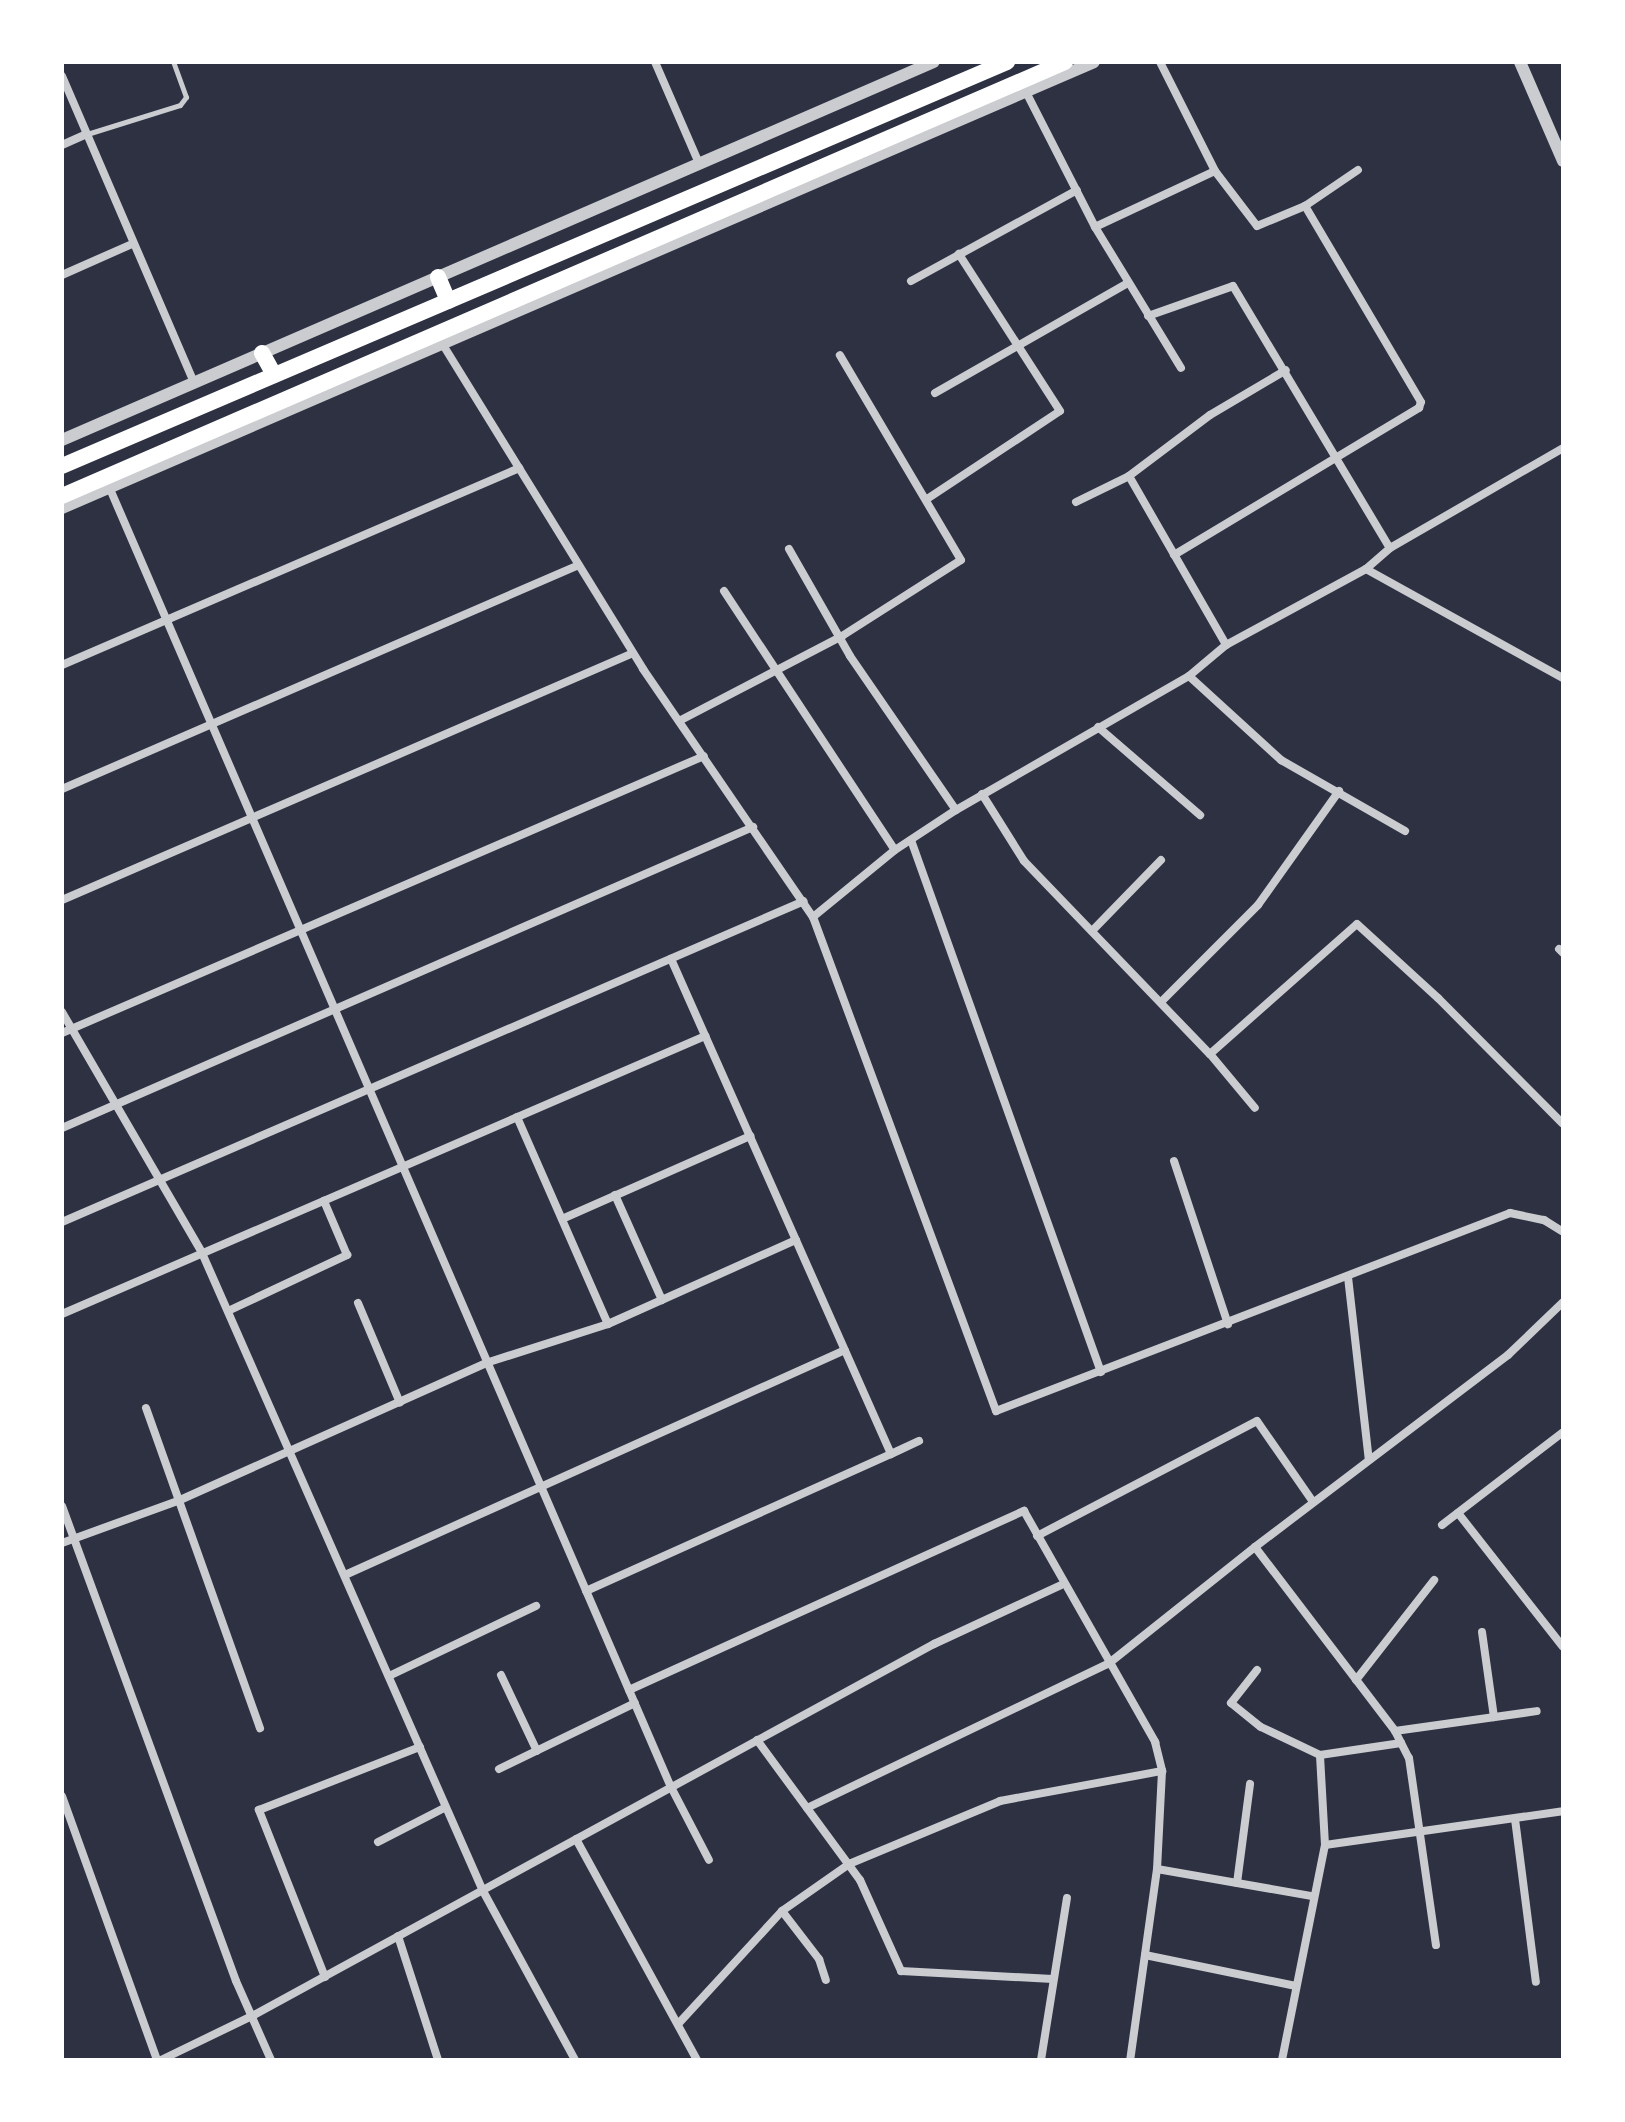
<!DOCTYPE html>
<style>
body{margin:0}
#map{position:relative;width:1625px;height:2122px;overflow:hidden;background:#2d3142;font-family:Montserrat,sans-serif}
div>[style]{position:absolute}
.service>*{height:5px;margin:-2.5px;padding:0 2.5px;transform-origin:2.5px;border-radius:2.5px;background:#caccd0}
.minor>*{height:8px;margin:-4px;padding:0 4px;transform-origin:4px;border-radius:4px;background:#caccd0}
.tertiary>*{height:12px;margin:-6px;padding:0 6px;transform-origin:6px;border-radius:6px;background:#caccd0}
.primary>*{height:16px;margin:-8px;padding:0 8px;transform-origin:8px;border-radius:8px;background:#fff}
span{translate:-50% -50%;white-space:nowrap;text-align:center;line-height:1.15;-webkit-text-stroke:7px #fff;paint-order:stroke}
.frame{position:absolute;inset:0;border:64px solid #fff;pointer-events:none}
</style>
<div id="map">
<div class="service">
<i style="left:87px;top:134px;width:97px;rotate:-17.3deg"></i>
<i style="left:180px;top:105px;width:10px;rotate:-53deg"></i>
<i style="left:186px;top:97px;width:37px;rotate:-110deg"></i>
</div>
<div class="minor">
<i style="left:655px;top:62px;width:108px;rotate:66.5deg"></i>
<i style="left:1160px;top:62px;width:122px;rotate:63.2deg"></i>
<i style="left:1215px;top:171px;width:69px;rotate:52.6deg"></i>
<i style="left:1257px;top:226px;width:52px;rotate:-22.6deg"></i>
<i style="left:1305px;top:206px;width:64px;rotate:-34.2deg"></i>
<i style="left:62px;top:76px;width:334px;rotate:66.7deg"></i>
<i style="left:1025px;top:90px;width:154px;rotate:62.9deg"></i>
<i style="left:1095px;top:227px;width:165px;rotate:58.6deg"></i>
<i style="left:62px;top:145px;width:27px;rotate:-24deg"></i>
<i style="left:1095px;top:227px;width:132px;rotate:-25deg"></i>
<i style="left:62px;top:275px;width:77px;rotate:-23.9deg"></i>
<i style="left:911px;top:281px;width:189px;rotate:-28.7deg"></i>
<i style="left:1148px;top:316px;width:90px;rotate:-19.4deg"></i>
<i style="left:1233px;top:286px;width:305px;rotate:59.1deg"></i>
<i style="left:440px;top:340px;width:387px;rotate:58.3deg"></i>
<i style="left:643px;top:669px;width:301px;rotate:55.6deg"></i>
<i style="left:813px;top:917px;width:527px;rotate:69.67deg"></i>
<i style="left:996px;top:1411px;width:551px;rotate:-21.07deg"></i>
<i style="left:1510px;top:1213px;width:35px;rotate:12deg"></i>
<i style="left:1544px;top:1220px;width:22px;rotate:32deg"></i>
<i style="left:935px;top:393px;width:222px;rotate:-29.7deg"></i>
<i style="left:1129px;top:476px;width:195px;rotate:60.1deg"></i>
<i style="left:110px;top:489px;width:1414px;rotate:66.63deg"></i>
<i style="left:671px;top:1787px;width:82px;rotate:62.5deg"></i>
<i style="left:927px;top:499px;width:159px;rotate:-33.5deg"></i>
<i style="left:1060px;top:411px;width:187px;rotate:-122.8deg"></i>
<i style="left:1076px;top:502px;width:59px;rotate:-26.1deg"></i>
<i style="left:1129px;top:476px;width:101px;rotate:-37deg"></i>
<i style="left:1210px;top:415px;width:88px;rotate:-30.6deg"></i>
<i style="left:789px;top:549px;width:123px;rotate:60.3deg"></i>
<i style="left:850px;top:656px;width:187px;rotate:55.5deg"></i>
<i style="left:1174px;top:555px;width:286px;rotate:-31deg"></i>
<i style="left:1419px;top:408px;width:6px;rotate:-72deg"></i>
<i style="left:1421px;top:402px;width:228px;rotate:-120.6deg"></i>
<i style="left:1366px;top:569px;width:225px;rotate:29deg"></i>
<i style="left:724px;top:591px;width:310px;rotate:56.6deg"></i>
<i style="left:62px;top:665px;width:498px;rotate:-23.3deg"></i>
<i style="left:1189px;top:676px;width:125px;rotate:42.4deg"></i>
<i style="left:1281px;top:760px;width:143px;rotate:29.8deg"></i>
<i style="left:679px;top:721px;width:184px;rotate:-27.5deg"></i>
<i style="left:842px;top:636px;width:141px;rotate:-32.6deg"></i>
<i style="left:961px;top:560px;width:238px;rotate:-120.6deg"></i>
<i style="left:1098px;top:727px;width:135px;rotate:40.8deg"></i>
<i style="left:62px;top:789px;width:563px;rotate:-23.43deg"></i>
<i style="left:982px;top:794px;width:79px;rotate:57.9deg"></i>
<i style="left:1024px;top:861px;width:268px;rotate:46.1deg"></i>
<i style="left:1210px;top:1054px;width:196px;rotate:-41.5deg"></i>
<i style="left:1357px;top:924px;width:110px;rotate:42.4deg"></i>
<i style="left:1438px;top:998px;width:177px;rotate:45.2deg"></i>
<i style="left:911px;top:840px;width:565px;rotate:70.35deg"></i>
<i style="left:62px;top:900px;width:622px;rotate:-23.39deg"></i>
<i style="left:813px;top:917px;width:106px;rotate:-39.3deg"></i>
<i style="left:895px;top:850px;width:73px;rotate:-33.3deg"></i>
<i style="left:956px;top:810px;width:269px;rotate:-29.9deg"></i>
<i style="left:1189px;top:676px;width:48px;rotate:-40deg"></i>
<i style="left:1226px;top:645px;width:159px;rotate:-28.5deg"></i>
<i style="left:1366px;top:569px;width:32px;rotate:-41deg"></i>
<i style="left:1390px;top:548px;width:200px;rotate:-30deg"></i>
<i style="left:1092px;top:931px;width:99px;rotate:-45.8deg"></i>
<i style="left:1559px;top:949px;width:6px;rotate:45deg"></i>
<i style="left:1162px;top:1001px;width:136px;rotate:-45deg"></i>
<i style="left:1258px;top:905px;width:140px;rotate:-54.6deg"></i>
<i style="left:62px;top:1012px;width:279px;rotate:59.8deg"></i>
<i style="left:202px;top:1253px;width:697px;rotate:66.23deg"></i>
<i style="left:483px;top:1891px;width:192px;rotate:61.4deg"></i>
<i style="left:62px;top:1033px;width:699px;rotate:-23.34deg"></i>
<i style="left:1210px;top:1054px;width:70px;rotate:50.2deg"></i>
<i style="left:517px;top:1117px;width:226px;rotate:66.3deg"></i>
<i style="left:62px;top:1128px;width:754px;rotate:-23.54deg"></i>
<i style="left:1174px;top:1161px;width:172px;rotate:71.7deg"></i>
<i style="left:615px;top:1195px;width:115px;rotate:65.9deg"></i>
<i style="left:562px;top:1219px;width:206px;rotate:-23.8deg"></i>
<i style="left:62px;top:1222px;width:808px;rotate:-23.39deg"></i>
<i style="left:1348px;top:1277px;width:184px;rotate:83.5deg"></i>
<i style="left:358px;top:1303px;width:108px;rotate:67.2deg"></i>
<i style="left:228px;top:1311px;width:132px;rotate:-25.2deg"></i>
<i style="left:347px;top:1255px;width:59px;rotate:-113.1deg"></i>
<i style="left:62px;top:1314px;width:701px;rotate:-23.38deg"></i>
<i style="left:146px;top:1408px;width:340px;rotate:70.4deg"></i>
<i style="left:891px;top:1454px;width:31px;rotate:-25deg"></i>
<i style="left:62px;top:1506px;width:506px;rotate:69.88deg"></i>
<i style="left:236px;top:1981px;width:86px;rotate:66.1deg"></i>
<i style="left:1458px;top:1513px;width:170px;rotate:51.9deg"></i>
<i style="left:1442px;top:1525px;width:153px;rotate:-37.5deg"></i>
<i style="left:1037px;top:1536px;width:248px;rotate:-27.6deg"></i>
<i style="left:1257px;top:1421px;width:98px;rotate:55.3deg"></i>
<i style="left:62px;top:1543px;width:126px;rotate:-20deg"></i>
<i style="left:180px;top:1500px;width:338px;rotate:-24.1deg"></i>
<i style="left:489px;top:1362px;width:125px;rotate:-17.7deg"></i>
<i style="left:608px;top:1324px;width:206px;rotate:-24.1deg"></i>
<i style="left:1255px;top:1547px;width:318px;rotate:-37.2deg"></i>
<i style="left:1508px;top:1355px;width:76px;rotate:-43.9deg"></i>
<i style="left:345px;top:1575px;width:548px;rotate:-24.23deg"></i>
<i style="left:586px;top:1591px;width:334px;rotate:-24.2deg"></i>
<i style="left:891px;top:1454px;width:542px;rotate:-113.96deg"></i>
<i style="left:1482px;top:1632px;width:86px;rotate:82deg"></i>
<i style="left:1257px;top:1670px;width:42px;rotate:128.2deg"></i>
<i style="left:1231px;top:1703px;width:38px;rotate:39deg"></i>
<i style="left:1261px;top:1727px;width:65px;rotate:25.4deg"></i>
<i style="left:1320px;top:1755px;width:82px;rotate:-8.4deg"></i>
<i style="left:501px;top:1675px;width:84px;rotate:64.7deg"></i>
<i style="left:389px;top:1676px;width:163px;rotate:-25.5deg"></i>
<i style="left:1356px;top:1680px;width:127px;rotate:-52deg"></i>
<i style="left:629px;top:1690px;width:434px;rotate:-24.4deg"></i>
<i style="left:1024px;top:1511px;width:266px;rotate:60.4deg"></i>
<i style="left:1155px;top:1742px;width:30px;rotate:76deg"></i>
<i style="left:1162px;top:1771px;width:98px;rotate:92.9deg"></i>
<i style="left:1157px;top:1869px;width:193px;rotate:98deg"></i>
<i style="left:1395px;top:1731px;width:143px;rotate:-8deg"></i>
<i style="left:757px;top:1740px;width:174px;rotate:53.7deg"></i>
<i style="left:860px;top:1880px;width:100px;rotate:65.7deg"></i>
<i style="left:901px;top:1971px;width:152px;rotate:3deg"></i>
<i style="left:499px;top:1769px;width:151px;rotate:-25.9deg"></i>
<i style="left:62px;top:1796px;width:281px;rotate:70.2deg"></i>
<i style="left:807px;top:1808px;width:334px;rotate:-25.6deg"></i>
<i style="left:1108px;top:1664px;width:188px;rotate:-38.5deg"></i>
<i style="left:1255px;top:1547px;width:231px;rotate:52.7deg"></i>
<i style="left:1395px;top:1731px;width:30px;rotate:63deg"></i>
<i style="left:1409px;top:1758px;width:189px;rotate:81.8deg"></i>
<i style="left:1515px;top:1819px;width:164px;rotate:82.7deg"></i>
<i style="left:576px;top:1839px;width:252px;rotate:61.3deg"></i>
<i style="left:378px;top:1842px;width:76px;rotate:-27.2deg"></i>
<i style="left:1325px;top:1845px;width:240px;rotate:-8.1deg"></i>
<i style="left:1157px;top:1869px;width:156px;rotate:9.9deg"></i>
<i style="left:1237px;top:1883px;width:100px;rotate:-82.5deg"></i>
<i style="left:782px;top:1911px;width:61px;rotate:52.4deg"></i>
<i style="left:819px;top:1959px;width:22px;rotate:72deg"></i>
<i style="left:398px;top:1936px;width:130px;rotate:72.1deg"></i>
<i style="left:1145px;top:1955px;width:154px;rotate:11.6deg"></i>
<i style="left:325px;top:1977px;width:180px;rotate:-111.6deg"></i>
<i style="left:259px;top:1810px;width:173px;rotate:-21.4deg"></i>
<i style="left:679px;top:2023px;width:152px;rotate:-47.4deg"></i>
<i style="left:782px;top:1911px;width:82px;rotate:-35deg"></i>
<i style="left:849px;top:1864px;width:164px;rotate:-22.6deg"></i>
<i style="left:1000px;top:1801px;width:165px;rotate:-10.5deg"></i>
<i style="left:161px;top:2060px;width:103px;rotate:-25.8deg"></i>
<i style="left:254px;top:2015px;width:775px;rotate:-28.62deg"></i>
<i style="left:934px;top:1644px;width:140px;rotate:-24.9deg"></i>
<i style="left:1041px;top:2060px;width:164px;rotate:-80.9deg"></i>
<i style="left:1282px;top:2060px;width:219px;rotate:-78.7deg"></i>
<i style="left:1325px;top:1845px;width:90px;rotate:-93.2deg"></i>
</div>
<div class="tertiary">
<i style="left:1520px;top:62px;width:108px;rotate:66.5deg"></i>
<i style="left:62px;top:440px;width:950px;rotate:-23.44deg"></i>
<i style="left:62px;top:508px;width:1124px;rotate:-23.37deg"></i>
</div>
<div class="primary">
<i style="left:438px;top:277px;width:26px;rotate:67deg"></i>
<i style="left:262px;top:353px;width:25px;rotate:61deg"></i>
<i style="left:62px;top:466px;width:1028px;rotate:-23.15deg"></i>
<i style="left:62px;top:496px;width:1093px;rotate:-23.4deg"></i>
</div>
<div class="frame"></div>
</div>
